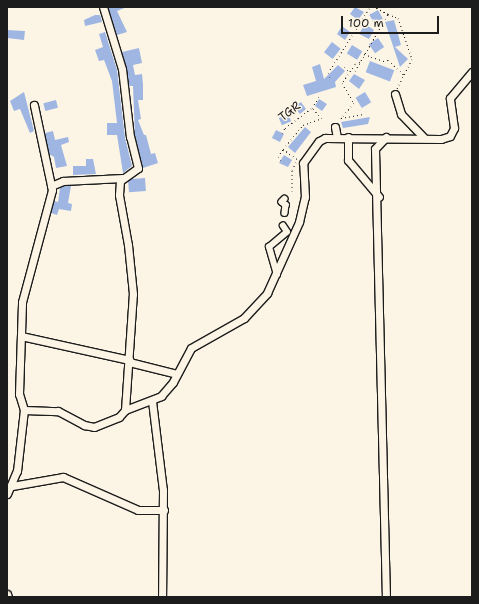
<!DOCTYPE html>
<style>
body{margin:0}
#map{position:relative;width:479px;height:604px;overflow:hidden;background:#fcf5e5;font-family:"Shantell Sans",sans-serif}
div>[style]{position:absolute}
.building>*{inset:0;background:#9fb6e3;transform-origin:0 0}
.path>*{height:1px;margin-top:-0.5px;transform-origin:0;background:repeating-linear-gradient(90deg,#1c1c1c 0 1px,transparent 0 4px)}
.roads{filter:drop-shadow(1px 0 #1c1c1c) drop-shadow(-1px 0 #1c1c1c) drop-shadow(0 1px #1c1c1c) drop-shadow(0 -1px #1c1c1c)}
.pedestrian>*{height:5.5px;margin:-2.75px;padding:0 2.75px;transform-origin:2.75px;border-radius:2.75px;background:#fcf5e5}
.minor>*{height:7px;margin:-3.5px;padding:0 3.5px;transform-origin:3.5px;border-radius:3.5px;background:#fcf5e5}
span{translate:-50% -50%;white-space:nowrap;text-align:center;line-height:1.15;-webkit-text-stroke:3px #fcf5e5;paint-order:stroke}
.street-label{font-size:12px;color:#1c1c1c}
.frame{position:absolute;inset:0;border:8px solid #1c1c1c;pointer-events:none}
.scale{position:absolute;left:341px;top:16px;width:98px;height:18px;box-sizing:border-box;border:2px solid #1c1c1c;border-top:0;padding-left:5px;font-size:12px;line-height:14px;white-space:nowrap;color:#1c1c1c;-webkit-text-stroke:3px #fcf5e5;paint-order:stroke}
</style>
<div id="map">
<div class="building">
<i style="clip-path:polygon(108px 7px,127px 7px,117px 11px,127px 32px,117px 35px)"></i>
<i style="clip-path:polygon(355px 7px,364px 12px,358px 20px,350px 14px)"></i>
<i style="left:378px;top:10px;width:10px;height:10px;rotate:61deg"></i>
<i style="clip-path:polygon(95px 15px,100px 15px,102px 22px,85px 26px,84px 20px)"></i>
<i style="clip-path:polygon(394px 20px,401px 45px,395px 47px,408px 59px,400px 67px,385px 22px)"></i>
<i style="clip-path:polygon(365px 24px,374px 30px,369px 39px,359px 34px)"></i>
<i style="clip-path:polygon(342px 26px,350px 32px,345px 40px,337px 34px)"></i>
<i style="clip-path:polygon(7px 30px,25px 31px,24px 40px,7px 38px)"></i>
<i style="clip-path:polygon(105px 32px,117px 70px,125px 138px,132px 166px,123px 173px,117px 135px,107px 135px,107px 123px,117px 123px,112px 81px,104px 60px,99px 61px,95px 50px,103px 47px,99px 34px)"></i>
<i style="left:378px;top:38px;width:11px;height:11px;rotate:56deg"></i>
<i style="left:332px;top:42px;width:11px;height:13px;rotate:38deg"></i>
<i style="left:352px;top:45px;width:12px;height:10px;rotate:31deg"></i>
<i style="clip-path:polygon(139px 48px,142px 63px,133px 65px,135px 75px,142px 74px,143px 84px,143px 100px,138px 100px,141px 119px,138px 120px,144px 135px,146px 135px,151px 154px,155px 153px,158px 163px,143px 168px,135px 136px,133px 86px,129px 86px,122px 52px)"></i>
<i style="left:370px;top:61px;width:26px;height:12px;rotate:21deg"></i>
<i style="clip-path:polygon(320px 64px,324px 79px,338px 65px,345px 71px,335px 82px,336px 87px,307px 96px,303px 85px,316px 81px,312px 67px)"></i>
<i style="clip-path:polygon(354px 74px,365px 80px,359px 89px,349px 81px)"></i>
<i style="clip-path:polygon(24px 92px,34px 131px,30px 133px,20px 109px,14px 111px,10px 101px)"></i>
<i style="left:365px;top:92px;width:12px;height:11px;rotate:59deg"></i>
<i style="clip-path:polygon(319px 99px,327px 104px,322px 111px,315px 106px)"></i>
<i style="left:56px;top:100px;width:8px;height:13px;rotate:76deg"></i>
<i style="clip-path:polygon(301px 102px,306px 109px,300px 114px,294px 107px)"></i>
<i style="left:288px;top:114px;width:8px;height:10px;rotate:67deg"></i>
<i style="clip-path:polygon(370px 117px,368px 124px,343px 128px,341px 122px)"></i>
<i style="clip-path:polygon(305px 127px,311px 132px,295px 153px,288px 147px)"></i>
<i style="left:276px;top:130px;width:9px;height:9px;rotate:27deg"></i>
<i style="clip-path:polygon(53px 131px,55px 140px,68px 137px,69px 142px,61px 145px,67px 166px,56px 168px,54px 157px,49px 154px,45px 133px)"></i>
<i style="clip-path:polygon(284px 155px,292px 160px,288px 167px,279px 163px)"></i>
<i style="clip-path:polygon(86px 159px,93px 159px,96px 174px,73px 175px,73px 166px,86px 166px)"></i>
<i style="left:145px;top:178px;width:13px;height:17px;rotate:86deg"></i>
<i style="clip-path:polygon(64px 186px,71px 186px,68px 203px,72px 204px,71px 211px,59px 209px,57px 215px,51px 213px,54px 201px,58px 202px,60px 188px)"></i>
</div>
<div class="path">
<i style="left:388px;top:14px;width:11px;rotate:22deg"></i>
<i style="left:398px;top:18px;width:43px;rotate:71.1deg"></i>
<i style="left:412px;top:59px;width:33px;rotate:117deg"></i>
<i style="left:364px;top:54px;width:20px;rotate:20deg"></i>
<i style="left:383px;top:61px;width:5px;rotate:-11deg"></i>
<i style="left:388px;top:60px;width:23px;rotate:43deg"></i>
<i style="left:360px;top:62px;width:5px;rotate:158deg"></i>
<i style="left:355px;top:64px;width:23px;rotate:124deg"></i>
<i style="left:342px;top:83px;width:23px;rotate:59deg"></i>
<i style="left:354px;top:103px;width:20px;rotate:131deg"></i>
<i style="left:341px;top:118px;width:23px;rotate:-10deg"></i>
<i style="left:344px;top:67px;width:7px;rotate:45deg"></i>
<i style="left:355px;top:71px;width:66px;rotate:-59.9deg"></i>
<i style="left:388px;top:14px;width:15px;rotate:-152deg"></i>
<i style="left:330px;top:77px;width:4px;rotate:-117deg"></i>
<i style="left:328px;top:73px;width:78px;rotate:-57.5deg"></i>
<i style="left:282px;top:133px;width:6px;rotate:-59deg"></i>
<i style="left:285px;top:128px;width:34px;rotate:-37deg"></i>
<i style="left:312px;top:108px;width:13px;rotate:-58deg"></i>
<i style="left:283px;top:149px;width:17px;rotate:36deg"></i>
<i style="left:281px;top:160px;width:4px;rotate:-135deg"></i>
<i style="left:278px;top:157px;width:9px;rotate:-58deg"></i>
<i style="left:283px;top:149px;width:31px;rotate:-50deg"></i>
<i style="left:303px;top:125px;width:20px;rotate:-20deg"></i>
<i style="left:322px;top:118px;width:14px;rotate:-135deg"></i>
<i style="left:292px;top:191px;width:21px;rotate:-90deg"></i>
<i style="left:292px;top:170px;width:9px;rotate:-63deg"></i>
</div>
<div class="roads">
<div class="pedestrian">
<i style="left:285px;top:199px;width:4px;rotate:135deg"></i>
<i style="left:282px;top:202px;width:5px;rotate:37deg"></i>
<i style="left:286px;top:205px;width:8px;rotate:97deg"></i>
<i style="left:277px;top:275px;width:29px;rotate:-106deg"></i>
<i style="left:269px;top:247px;width:23px;rotate:-40deg"></i>
<i style="left:287px;top:232px;width:7px;rotate:-124deg"></i>
</div>
<div class="minor">
<i style="left:395px;top:94px;width:21px;rotate:73deg"></i>
<i style="left:401px;top:114px;width:33px;rotate:46deg"></i>
<i style="left:335px;top:127px;width:10px;rotate:79deg"></i>
<i style="left:348px;top:137px;width:23px;rotate:90deg"></i>
<i style="left:348px;top:160px;width:48px;rotate:50deg"></i>
<i style="left:386px;top:137px;width:16px;rotate:133deg"></i>
<i style="left:375px;top:149px;width:448px;rotate:88.6deg"></i>
<i style="left:51px;top:186px;width:13px;rotate:-23deg"></i>
<i style="left:63px;top:181px;width:60px;rotate:-2.9deg"></i>
<i style="left:21px;top:336px;width:111px;rotate:12.5deg"></i>
<i style="left:129px;top:362px;width:49px;rotate:14deg"></i>
<i style="left:152px;top:401px;width:90px;rotate:83deg"></i>
<i style="left:163px;top:490px;width:107px;rotate:90.5deg"></i>
<i style="left:24px;top:410px;width:17px;rotate:-107deg"></i>
<i style="left:19px;top:394px;width:92px;rotate:-88.1deg"></i>
<i style="left:22px;top:302px;width:116px;rotate:-75deg"></i>
<i style="left:52px;top:190px;width:87px;rotate:-102deg"></i>
<i style="left:125px;top:410px;width:39px;rotate:-21deg"></i>
<i style="left:161px;top:396px;width:18px;rotate:-49deg"></i>
<i style="left:173px;top:382px;width:38px;rotate:-62deg"></i>
<i style="left:191px;top:348px;width:61px;rotate:-29.5deg"></i>
<i style="left:244px;top:318px;width:34px;rotate:-47deg"></i>
<i style="left:267px;top:293px;width:78px;rotate:-65.7deg"></i>
<i style="left:299px;top:222px;width:26px;rotate:-77deg"></i>
<i style="left:305px;top:197px;width:34px;rotate:-93deg"></i>
<i style="left:303px;top:163px;width:27px;rotate:-54deg"></i>
<i style="left:319px;top:141px;width:7px;rotate:-27deg"></i>
<i style="left:325px;top:138px;width:116px;rotate:0.5deg"></i>
<i style="left:441px;top:139px;width:9px;rotate:-18deg"></i>
<i style="left:450px;top:136px;width:9px;rotate:-63deg"></i>
<i style="left:454px;top:128px;width:30px;rotate:-98deg"></i>
<i style="left:450px;top:98px;width:34px;rotate:-50deg"></i>
<i style="left:12px;top:486px;width:52px;rotate:-10deg"></i>
<i style="left:63px;top:477px;width:82px;rotate:23.7deg"></i>
<i style="left:138px;top:510px;width:26px"></i>
<i style="left:7px;top:494px;width:25px;rotate:-67deg"></i>
<i style="left:17px;top:471px;width:61px;rotate:-83.5deg"></i>
<i style="left:24px;top:410px;width:34px;rotate:2deg"></i>
<i style="left:58px;top:411px;width:30px;rotate:28deg"></i>
<i style="left:84px;top:425px;width:10px;rotate:11deg"></i>
<i style="left:94px;top:427px;width:27px;rotate:-22deg"></i>
<i style="left:119px;top:417px;width:9px;rotate:-49deg"></i>
<i style="left:125px;top:410px;width:116px;rotate:-86.1deg"></i>
<i style="left:133px;top:294px;width:49px;rotate:-95.8deg"></i>
<i style="left:128px;top:245px;width:51px;rotate:-100.2deg"></i>
<i style="left:119px;top:195px;width:14px;rotate:-86deg"></i>
<i style="left:120px;top:181px;width:22px;rotate:-36deg"></i>
<i style="left:138px;top:168px;width:32px;rotate:-104deg"></i>
<i style="left:130px;top:137px;width:68px;rotate:-96.7deg"></i>
<i style="left:122px;top:69px;width:65px;rotate:-107deg"></i>
<i style="left:7px;top:594px;width:3px;rotate:72deg"></i>
</div>
</div>
<div class="street-label">
<span style="left:290px;top:112px;rotate:-38deg">TGR</span>
</div>
<div class="frame"></div>
<div class="scale">100 m</div>
</div>
